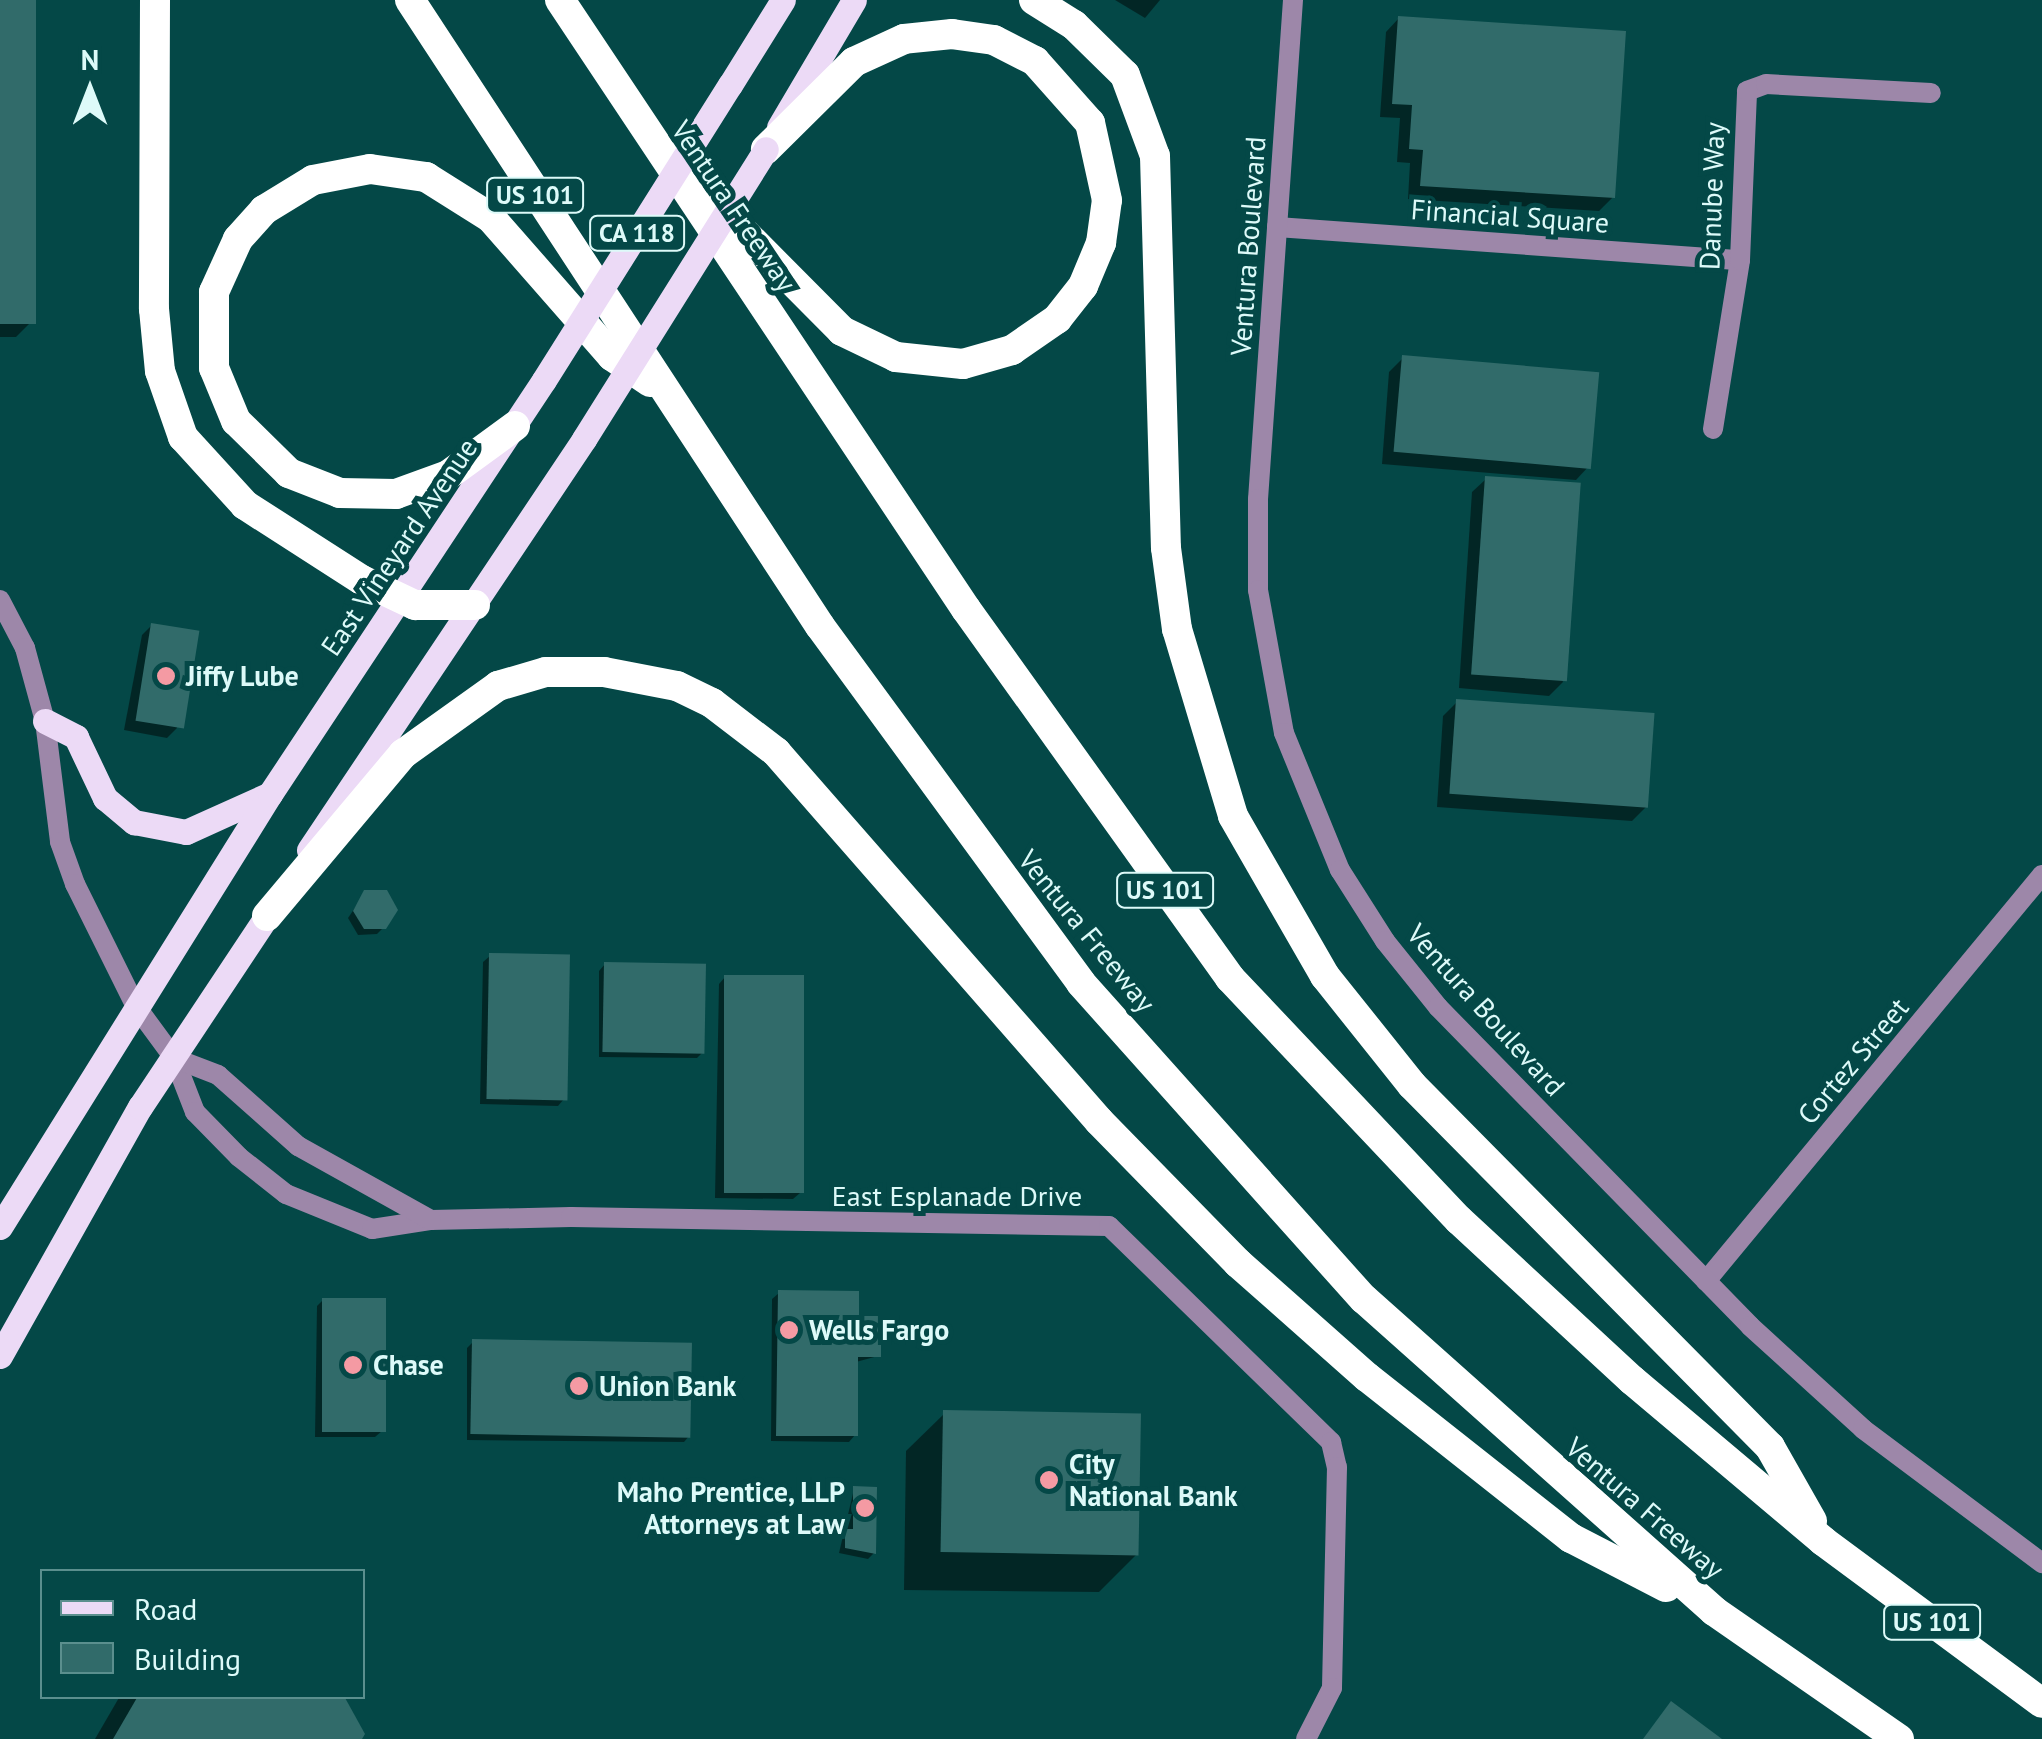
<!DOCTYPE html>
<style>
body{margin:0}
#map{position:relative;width:2042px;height:1739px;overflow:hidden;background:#044847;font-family:"PT Sans",sans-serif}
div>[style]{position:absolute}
.shadow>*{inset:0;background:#0007}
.building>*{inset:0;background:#316b6a;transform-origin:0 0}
.minor>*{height:20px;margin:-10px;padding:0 10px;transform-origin:10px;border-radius:10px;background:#9d87a9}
.tertiary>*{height:20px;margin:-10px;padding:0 10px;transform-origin:10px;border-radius:10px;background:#9d87a9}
.primary>*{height:25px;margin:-12.5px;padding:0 12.5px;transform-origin:12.5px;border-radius:12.5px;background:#ecdaf6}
.motorway>*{height:30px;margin:-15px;padding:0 15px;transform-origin:15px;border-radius:15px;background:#fff}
.primary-bridge>*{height:25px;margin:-12.5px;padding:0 12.5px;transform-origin:12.5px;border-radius:12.5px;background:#ecdaf6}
.dots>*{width:28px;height:28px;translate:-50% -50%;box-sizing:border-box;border:5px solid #044847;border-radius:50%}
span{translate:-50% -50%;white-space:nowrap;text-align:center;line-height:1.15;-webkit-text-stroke:10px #044847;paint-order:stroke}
.shield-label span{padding:2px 8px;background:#044847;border:2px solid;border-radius:8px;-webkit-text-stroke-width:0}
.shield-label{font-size:25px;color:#ddfaf9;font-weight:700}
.street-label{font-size:28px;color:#ddfaf9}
.poi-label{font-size:28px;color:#ddfaf9;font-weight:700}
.left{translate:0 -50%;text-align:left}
.right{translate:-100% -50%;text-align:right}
.legend{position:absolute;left:40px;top:1569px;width:325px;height:130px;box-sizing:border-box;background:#044847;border:2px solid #5b8f8e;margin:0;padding:12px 18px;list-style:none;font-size:30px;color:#ddfaf9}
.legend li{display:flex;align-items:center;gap:20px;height:50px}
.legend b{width:50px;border:2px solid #5b8f8e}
.north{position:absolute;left:40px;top:40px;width:100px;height:100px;-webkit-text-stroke:8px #044847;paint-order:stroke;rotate:0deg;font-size:28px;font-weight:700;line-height:40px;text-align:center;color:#ddfaf9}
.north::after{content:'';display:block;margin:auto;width:35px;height:45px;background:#ddfaf9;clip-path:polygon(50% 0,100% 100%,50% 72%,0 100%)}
</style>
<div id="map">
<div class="shadow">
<i style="clip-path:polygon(0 0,33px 0,30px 323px,16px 337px,0 337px)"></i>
<i style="clip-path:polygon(1115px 0,1160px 0,1145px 18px)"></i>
<i style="clip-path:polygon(1399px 18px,1613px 197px,1599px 211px,1408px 199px,1410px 163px,1397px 162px,1400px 118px,1380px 117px,1386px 32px)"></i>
<i style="clip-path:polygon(1403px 358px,1589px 466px,1576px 480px,1382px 464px,1389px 372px)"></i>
<i style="clip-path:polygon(1486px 479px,1563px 682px,1549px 696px,1459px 688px,1472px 492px)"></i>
<i style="clip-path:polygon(152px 625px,177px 728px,167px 738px,124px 730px,142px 635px)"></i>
<i style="clip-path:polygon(1457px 702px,1646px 807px,1632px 821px,1437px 807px,1443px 716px)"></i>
<i style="clip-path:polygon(365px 893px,384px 927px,377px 934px,358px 935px,348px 918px)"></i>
<i style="clip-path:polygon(490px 956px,564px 1099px,558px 1106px,480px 1104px,483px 962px)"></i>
<i style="clip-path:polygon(605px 964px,703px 1052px,697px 1058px,599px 1057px,599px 971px)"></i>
<i style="clip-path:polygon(725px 977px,800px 1193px,793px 1199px,715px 1198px,719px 984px)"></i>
<i style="clip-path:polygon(779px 1293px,856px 1318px,878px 1356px,856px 1362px,855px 1435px,849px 1442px,771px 1441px,772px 1299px)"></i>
<i style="clip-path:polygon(323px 1300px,382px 1431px,375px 1437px,315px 1437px,317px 1306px)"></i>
<i style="clip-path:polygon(473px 1342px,690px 1435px,684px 1442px,467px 1440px,467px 1348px)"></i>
<i style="clip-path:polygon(945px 1413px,1138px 1553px,1099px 1592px,904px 1590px,906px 1451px)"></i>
<i style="clip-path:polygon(854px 1489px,874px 1553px,868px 1559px,839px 1553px)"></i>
<i style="clip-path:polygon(120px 1696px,341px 1696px,359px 1739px,95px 1739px)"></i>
</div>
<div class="building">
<i style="left:0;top:0;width:36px;height:324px"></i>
<i style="clip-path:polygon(1398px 16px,1626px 31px,1615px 198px,1420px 186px,1423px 150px,1409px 149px,1412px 105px,1392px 104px)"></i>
<i style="left:1402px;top:355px;width:198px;height:97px;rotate:5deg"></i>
<i style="left:1485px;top:476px;width:96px;height:199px;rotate:4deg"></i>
<i style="left:151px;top:623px;width:49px;height:99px;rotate:9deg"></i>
<i style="left:1456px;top:699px;width:199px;height:95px;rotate:4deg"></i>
<i style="clip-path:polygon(364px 890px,387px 890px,398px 910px,386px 929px,364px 929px,353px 911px)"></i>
<i style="left:489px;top:953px;width:81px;height:146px;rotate:1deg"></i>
<i style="left:604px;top:962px;width:102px;height:90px;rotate:1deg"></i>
<i style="left:724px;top:975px;width:80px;height:218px"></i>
<i style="clip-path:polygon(778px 1290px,859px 1291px,859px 1316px,881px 1316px,881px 1357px,858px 1357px,858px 1436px,776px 1436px)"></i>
<i style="left:322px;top:1298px;width:64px;height:134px"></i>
<i style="left:472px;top:1339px;width:220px;height:95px;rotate:1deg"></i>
<i style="left:943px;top:1410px;width:198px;height:142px;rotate:1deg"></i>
<i style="clip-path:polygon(853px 1486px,877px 1487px,876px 1554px,845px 1548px,845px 1529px,853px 1529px)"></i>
<i style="clip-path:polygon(138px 1696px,344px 1696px,365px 1734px,362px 1739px,113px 1739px)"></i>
<i style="clip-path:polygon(1671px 1701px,1722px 1739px,1643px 1739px)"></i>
</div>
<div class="minor">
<i style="left:1277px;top:227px;width:464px;rotate:4.1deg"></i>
<i style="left:1713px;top:429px;width:171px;rotate:-80.9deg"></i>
<i style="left:1740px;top:260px;width:169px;rotate:-87.6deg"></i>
<i style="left:1747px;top:91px;width:20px;rotate:-20deg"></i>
<i style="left:1766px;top:84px;width:165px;rotate:3.1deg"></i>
<i style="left:174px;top:1058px;width:58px;rotate:68.7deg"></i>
<i style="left:195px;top:1112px;width:63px;rotate:45.6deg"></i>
<i style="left:239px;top:1157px;width:60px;rotate:38.2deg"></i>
<i style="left:286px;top:1194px;width:93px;rotate:22.1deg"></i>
<i style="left:372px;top:1229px;width:60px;rotate:-8.7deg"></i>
<i style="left:431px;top:1220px;width:140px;rotate:-1.2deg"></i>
<i style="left:571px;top:1217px;width:538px;rotate:0.96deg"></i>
<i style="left:1109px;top:1226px;width:310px;rotate:44.2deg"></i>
<i style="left:1331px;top:1442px;width:26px;rotate:77deg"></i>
<i style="left:1337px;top:1467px;width:221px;rotate:91.3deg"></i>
<i style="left:1332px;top:1688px;width:57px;rotate:117deg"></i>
<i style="left:174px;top:1058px;width:47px;rotate:21.1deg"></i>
<i style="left:218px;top:1075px;width:107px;rotate:41.6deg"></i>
<i style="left:298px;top:1146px;width:152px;rotate:29.1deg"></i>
<i style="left:1706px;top:1281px;width:527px;rotate:-50.39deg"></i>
</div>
<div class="tertiary">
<i style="left:1293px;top:0;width:500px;rotate:94.01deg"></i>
<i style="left:1258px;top:499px;width:91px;rotate:90deg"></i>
<i style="left:1258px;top:590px;width:145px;rotate:79.7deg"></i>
<i style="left:1284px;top:733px;width:148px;rotate:67.8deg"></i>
<i style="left:1340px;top:870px;width:84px;rotate:57.6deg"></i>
<i style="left:1385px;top:941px;width:85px;rotate:51.2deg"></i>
<i style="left:1438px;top:1007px;width:446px;rotate:45.6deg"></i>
<i style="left:1750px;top:1326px;width:153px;rotate:42.3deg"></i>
<i style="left:1863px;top:1429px;width:224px;rotate:36.8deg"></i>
<i style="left:0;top:600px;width:54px;rotate:62.5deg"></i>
<i style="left:25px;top:648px;width:76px;rotate:74.7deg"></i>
<i style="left:45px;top:721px;width:122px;rotate:82.9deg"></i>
<i style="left:60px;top:842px;width:45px;rotate:70.3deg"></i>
<i style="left:75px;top:884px;width:135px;rotate:63.6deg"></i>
<i style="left:135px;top:1005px;width:66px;rotate:53.7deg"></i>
</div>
<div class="primary">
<i style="left:730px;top:85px;width:100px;rotate:-58.1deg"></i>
<i style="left:779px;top:127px;width:147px;rotate:-59.4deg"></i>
<i style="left:45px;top:721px;width:35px;rotate:27deg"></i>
<i style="left:76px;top:737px;width:68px;rotate:64.6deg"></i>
<i style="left:105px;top:798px;width:38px;rotate:40deg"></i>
<i style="left:134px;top:822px;width:53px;rotate:10.9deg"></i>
<i style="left:186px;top:832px;width:92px;rotate:-24.3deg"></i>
<i style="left:309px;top:850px;width:495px;rotate:-56.2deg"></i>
<i style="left:0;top:1227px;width:510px;rotate:-58.05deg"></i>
<i style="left:270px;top:794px;width:496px;rotate:-56.5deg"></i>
<i style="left:0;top:1356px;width:286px;rotate:-60.7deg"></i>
<i style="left:140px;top:1107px;width:247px;rotate:-56.4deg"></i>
</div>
<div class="motorway">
<i style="left:155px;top:0;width:309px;rotate:90.2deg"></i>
<i style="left:154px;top:309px;width:62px;rotate:84.5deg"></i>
<i style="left:160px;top:371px;width:70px;rotate:70.8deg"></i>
<i style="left:183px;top:437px;width:92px;rotate:47.6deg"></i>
<i style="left:245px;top:505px;width:139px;rotate:32.7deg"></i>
<i style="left:362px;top:580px;width:59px;rotate:25.3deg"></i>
<i style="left:415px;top:605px;width:60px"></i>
<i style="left:410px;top:0;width:748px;rotate:56.78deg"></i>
<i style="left:820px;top:626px;width:442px;rotate:53.8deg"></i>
<i style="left:1081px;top:983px;width:424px;rotate:48.2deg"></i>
<i style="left:1364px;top:1299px;width:469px;rotate:41.7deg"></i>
<i style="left:1714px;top:1611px;width:225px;rotate:34.7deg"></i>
<i style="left:560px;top:0;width:732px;rotate:56.31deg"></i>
<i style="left:966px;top:609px;width:454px;rotate:54.4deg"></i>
<i style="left:1230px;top:978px;width:333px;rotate:46.6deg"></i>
<i style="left:1459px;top:1220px;width:236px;rotate:42.8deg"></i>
<i style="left:1632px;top:1380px;width:250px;rotate:40.1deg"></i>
<i style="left:1823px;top:1541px;width:272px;rotate:36.5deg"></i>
<i style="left:1034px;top:0;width:47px;rotate:32deg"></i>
<i style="left:1074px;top:25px;width:71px;rotate:44.4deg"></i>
<i style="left:1125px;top:75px;width:86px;rotate:69.7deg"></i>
<i style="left:1155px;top:156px;width:392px;rotate:88.4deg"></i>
<i style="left:1166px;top:548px;width:82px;rotate:82.3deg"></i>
<i style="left:1177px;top:629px;width:195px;rotate:73.3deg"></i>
<i style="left:1233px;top:816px;width:185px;rotate:60.1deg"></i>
<i style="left:1325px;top:976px;width:139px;rotate:51.4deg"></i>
<i style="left:1412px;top:1085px;width:509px;rotate:45.32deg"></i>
<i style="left:1770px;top:1447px;width:85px;rotate:60.4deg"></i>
<i style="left:705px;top:193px;width:194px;rotate:45.2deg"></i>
<i style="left:842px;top:331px;width:60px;rotate:25.7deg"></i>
<i style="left:896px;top:357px;width:67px;rotate:6deg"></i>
<i style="left:963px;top:364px;width:51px;rotate:-15.9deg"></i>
<i style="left:1012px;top:350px;width:55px;rotate:-34.6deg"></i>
<i style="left:1057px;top:319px;width:42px;rotate:-51.8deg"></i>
<i style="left:1083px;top:286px;width:47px;rotate:-67.3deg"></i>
<i style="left:1101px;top:243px;width:43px;rotate:-82.1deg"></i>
<i style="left:1107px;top:200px;width:79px;rotate:-102.4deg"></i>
<i style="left:1090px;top:123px;width:83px;rotate:-131.6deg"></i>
<i style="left:1035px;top:61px;width:46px;rotate:-152.9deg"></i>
<i style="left:994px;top:40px;width:42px;rotate:-171.9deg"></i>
<i style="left:952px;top:34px;width:48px;rotate:174.1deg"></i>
<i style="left:904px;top:39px;width:55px;rotate:155.3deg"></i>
<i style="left:854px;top:62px;width:124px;rotate:135.3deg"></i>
<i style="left:515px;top:426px;width:83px;rotate:143.8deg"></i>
<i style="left:448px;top:475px;width:55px;rotate:159.9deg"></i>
<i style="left:396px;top:494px;width:56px;rotate:-179deg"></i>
<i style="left:340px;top:493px;width:55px;rotate:-158.6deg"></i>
<i style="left:289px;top:473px;width:74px;rotate:-135.5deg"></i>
<i style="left:236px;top:421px;width:57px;rotate:-112.5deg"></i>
<i style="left:214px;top:368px;width:76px;rotate:-90deg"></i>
<i style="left:214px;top:292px;width:58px;rotate:-65.6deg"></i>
<i style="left:238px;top:239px;width:39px;rotate:-48deg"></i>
<i style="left:264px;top:210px;width:57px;rotate:-31.5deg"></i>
<i style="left:313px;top:180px;width:58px;rotate:-10.9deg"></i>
<i style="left:370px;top:169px;width:57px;rotate:8.1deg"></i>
<i style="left:426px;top:177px;width:77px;rotate:32.2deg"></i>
<i style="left:491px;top:218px;width:184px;rotate:48.8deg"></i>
<i style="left:612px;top:356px;width:46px;rotate:34.4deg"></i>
<i style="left:267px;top:916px;width:212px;rotate:-50deg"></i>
<i style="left:403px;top:754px;width:117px;rotate:-35.6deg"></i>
<i style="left:498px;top:686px;width:50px;rotate:-16.3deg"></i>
<i style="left:546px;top:672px;width:58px"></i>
<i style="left:604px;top:672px;width:74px;rotate:10.9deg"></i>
<i style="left:677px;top:686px;width:39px;rotate:26deg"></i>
<i style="left:712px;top:703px;width:81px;rotate:37.4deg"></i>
<i style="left:776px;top:752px;width:490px;rotate:48.8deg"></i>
<i style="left:1099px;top:1121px;width:199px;rotate:45.6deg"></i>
<i style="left:1238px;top:1263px;width:172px;rotate:41.5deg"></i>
<i style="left:1367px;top:1377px;width:260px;rotate:38.3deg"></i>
<i style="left:1571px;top:1538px;width:107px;rotate:27.3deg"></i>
</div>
<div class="primary-bridge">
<i style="left:544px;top:380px;width:349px;rotate:-57.8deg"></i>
<i style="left:584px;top:439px;width:342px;rotate:-57.9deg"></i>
</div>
<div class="dots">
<i style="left:166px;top:676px;background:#f49aa3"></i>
<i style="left:789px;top:1330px;background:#f49aa3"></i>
<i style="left:353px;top:1365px;background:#f49aa3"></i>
<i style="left:579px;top:1386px;background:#f49aa3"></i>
<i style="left:1049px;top:1480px;background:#f49aa3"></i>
<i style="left:865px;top:1508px;background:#f49aa3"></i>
</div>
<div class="shield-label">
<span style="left:535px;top:195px">US 101</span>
<span style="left:637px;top:233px">CA 118</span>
<span style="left:1165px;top:890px">US 101</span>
<span style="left:1932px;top:1622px">US 101</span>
</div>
<div class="street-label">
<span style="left:1712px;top:196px;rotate:-88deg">Danube Way</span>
<span style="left:734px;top:206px;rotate:56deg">Ventura Freeway</span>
<span style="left:1510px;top:216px;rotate:4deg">Financial Square</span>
<span style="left:1248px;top:246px;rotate:-86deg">Ventura Boulevard</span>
<span style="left:399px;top:547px;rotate:-56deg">East Vineyard Avenue</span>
<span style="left:1087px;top:931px;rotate:51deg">Ventura Freeway</span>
<span style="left:1486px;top:1010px;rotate:48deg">Ventura Boulevard</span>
<span style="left:1853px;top:1061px;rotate:-50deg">Cortez Street</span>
<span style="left:957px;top:1196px">East Esplanade Drive</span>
<span style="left:1645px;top:1508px;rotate:41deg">Ventura Freeway</span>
</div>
<div class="poi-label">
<span class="left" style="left:186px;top:676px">Jiffy Lube</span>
<span class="left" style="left:809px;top:1330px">Wells Fargo</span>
<span class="left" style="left:373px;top:1365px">Chase</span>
<span class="left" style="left:599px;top:1386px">Union Bank</span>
<span class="left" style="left:1069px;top:1480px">City<br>National Bank</span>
<span class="right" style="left:845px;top:1508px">Maho Prentice, LLP<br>Attorneys at Law</span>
</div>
<ul class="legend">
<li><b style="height:12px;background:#ecdaf6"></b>Road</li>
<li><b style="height:28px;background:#316b6a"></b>Building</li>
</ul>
<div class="north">N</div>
</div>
